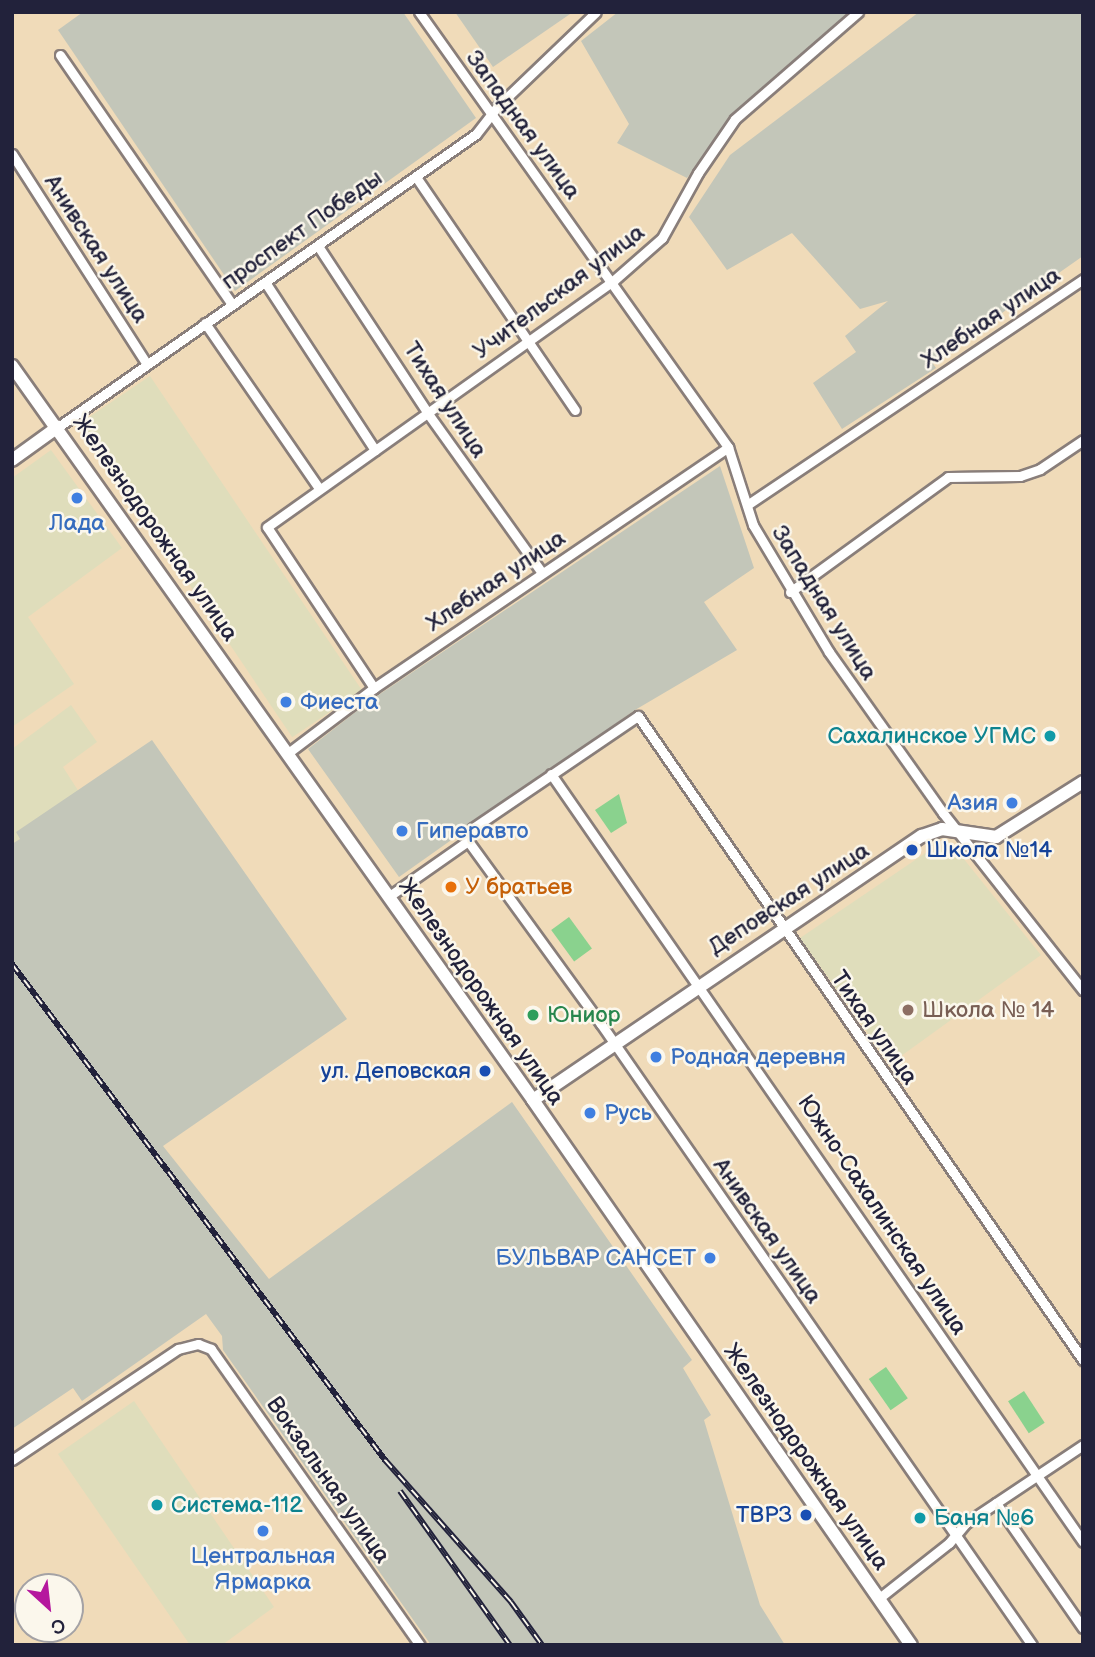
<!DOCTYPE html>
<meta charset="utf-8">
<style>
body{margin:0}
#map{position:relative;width:1095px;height:1657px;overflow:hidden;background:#f0dbb9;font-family:"Balsamiq Sans",sans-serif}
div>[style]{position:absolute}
.built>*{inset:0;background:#dfddbb;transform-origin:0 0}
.industrial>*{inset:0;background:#c3c6b9}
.green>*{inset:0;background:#8ad28e;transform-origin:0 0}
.roads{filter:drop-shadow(2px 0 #897e7a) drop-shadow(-2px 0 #897e7a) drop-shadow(0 2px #897e7a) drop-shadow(0 -2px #897e7a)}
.street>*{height:9px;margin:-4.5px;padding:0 4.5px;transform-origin:4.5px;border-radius:4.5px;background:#fff}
.secondary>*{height:12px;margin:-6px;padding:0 6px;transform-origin:6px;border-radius:6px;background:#fff}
.rail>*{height:6px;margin-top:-3px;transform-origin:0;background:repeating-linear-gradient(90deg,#fbf7ec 0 10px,#22223b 0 20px);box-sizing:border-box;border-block:2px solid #22223b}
.dots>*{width:19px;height:19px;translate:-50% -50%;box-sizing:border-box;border:4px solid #fbf7ec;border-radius:50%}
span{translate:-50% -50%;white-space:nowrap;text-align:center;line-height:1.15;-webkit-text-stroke:5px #fbf7ec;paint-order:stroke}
.street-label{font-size:23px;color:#22223b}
.shop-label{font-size:23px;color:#366cbe}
.left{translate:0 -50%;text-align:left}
.right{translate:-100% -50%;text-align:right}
.culture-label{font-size:23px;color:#0d838f}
.transit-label{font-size:23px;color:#164399}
.food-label{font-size:23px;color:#c56008}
.education-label{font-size:23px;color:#785e54}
.leisure-label{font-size:23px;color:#27864d}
.frame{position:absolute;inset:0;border:14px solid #22223b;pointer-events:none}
.north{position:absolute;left:14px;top:1573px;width:70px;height:70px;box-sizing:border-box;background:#fbf7ec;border:2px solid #a4a2a5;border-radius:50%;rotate:153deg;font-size:19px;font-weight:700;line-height:28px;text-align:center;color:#22223b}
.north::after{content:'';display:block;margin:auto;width:24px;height:32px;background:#b5179e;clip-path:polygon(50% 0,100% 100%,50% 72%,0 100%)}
</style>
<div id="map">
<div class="built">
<i style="left:150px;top:376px;width:379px;height:84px;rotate:56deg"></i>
<i style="clip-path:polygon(51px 450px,122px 548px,28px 617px,74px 684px,12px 727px,12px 478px)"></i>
<i style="clip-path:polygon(71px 705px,97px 742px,63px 767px,79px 792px,16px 832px,20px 839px,12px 844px,12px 749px)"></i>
<i style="clip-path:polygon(955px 848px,1041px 955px,890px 1064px,800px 938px,927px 852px)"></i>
<i style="clip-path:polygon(134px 1401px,274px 1607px,222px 1645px,190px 1645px,58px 1454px)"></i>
</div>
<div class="industrial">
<i style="clip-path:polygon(83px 12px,403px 12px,476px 118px,235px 291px,58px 30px)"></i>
<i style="clip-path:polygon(455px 12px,573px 12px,493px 67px)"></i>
<i style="clip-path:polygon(618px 12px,858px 12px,737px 109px,687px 178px,617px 143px,629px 124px,581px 41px)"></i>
<i style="clip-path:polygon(919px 12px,1083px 12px,1083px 256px,932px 362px,936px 368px,842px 429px,813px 383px,856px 352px,845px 336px,888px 301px,860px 309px,792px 233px,727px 270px,689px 217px,730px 155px)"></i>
<i style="clip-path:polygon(720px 466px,754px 568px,704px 602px,737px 650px,635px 710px,399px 877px,308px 749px,371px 700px)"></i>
<i style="clip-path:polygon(152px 740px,347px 1019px,163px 1146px,269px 1279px,512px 1102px,692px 1360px,683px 1368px,711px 1415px,704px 1420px,760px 1605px,785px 1645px,431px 1645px,223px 1350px,222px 1336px,206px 1314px,82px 1401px,73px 1388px,12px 1429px,12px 844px,20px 839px,16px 832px)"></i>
</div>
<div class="green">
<i style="clip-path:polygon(619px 794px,627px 823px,611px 833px,595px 810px)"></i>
<i style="left:569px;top:917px;width:39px;height:22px;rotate:54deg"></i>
<i style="left:886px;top:1367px;width:38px;height:21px;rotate:55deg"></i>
<i style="left:1024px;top:1391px;width:38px;height:19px;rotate:57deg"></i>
</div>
<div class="roads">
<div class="street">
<i style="left:419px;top:12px;width:534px;rotate:54.61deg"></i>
<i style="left:728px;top:447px;width:82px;rotate:72.2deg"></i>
<i style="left:753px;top:525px;width:148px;rotate:59.1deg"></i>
<i style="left:829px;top:652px;width:197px;rotate:54.7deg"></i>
<i style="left:943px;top:813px;width:226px;rotate:51.7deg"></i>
<i style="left:60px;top:55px;width:303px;rotate:55.4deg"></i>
<i style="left:12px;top:154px;width:250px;rotate:57.3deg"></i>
<i style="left:416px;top:177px;width:282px;rotate:55.7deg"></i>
<i style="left:318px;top:246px;width:202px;rotate:56.7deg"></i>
<i style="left:429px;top:415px;width:194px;rotate:54.4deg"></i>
<i style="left:265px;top:282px;width:201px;rotate:56.8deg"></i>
<i style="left:205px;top:323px;width:201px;rotate:55.4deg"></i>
<i style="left:58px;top:427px;width:510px;rotate:-35.03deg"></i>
<i style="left:476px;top:134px;width:37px;rotate:-52deg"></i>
<i style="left:499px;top:105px;width:134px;rotate:-43.8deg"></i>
<i style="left:747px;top:505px;width:405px;rotate:-33.9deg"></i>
<i style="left:790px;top:592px;width:195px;rotate:-36deg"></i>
<i style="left:948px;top:477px;width:72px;rotate:-0.8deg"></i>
<i style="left:1020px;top:476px;width:21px;rotate:-19deg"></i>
<i style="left:1040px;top:469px;width:52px;rotate:-34deg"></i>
<i style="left:374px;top:688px;width:193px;rotate:-123.6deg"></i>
<i style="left:267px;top:527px;width:425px;rotate:-35.4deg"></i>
<i style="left:613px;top:281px;width:65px;rotate:-41.3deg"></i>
<i style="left:662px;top:238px;width:74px;rotate:-61deg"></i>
<i style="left:698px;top:173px;width:65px;rotate:-55.6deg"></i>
<i style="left:735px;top:119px;width:163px;rotate:-41deg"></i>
<i style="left:288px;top:753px;width:108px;rotate:-37.1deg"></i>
<i style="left:374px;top:688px;width:428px;rotate:-34.2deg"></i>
<i style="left:551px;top:774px;width:934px;rotate:55.29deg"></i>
<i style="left:468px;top:841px;width:226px;rotate:54deg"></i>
<i style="left:601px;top:1024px;width:756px;rotate:55.24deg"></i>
<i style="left:388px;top:897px;width:98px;rotate:-35deg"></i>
<i style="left:468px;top:841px;width:14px;rotate:-69deg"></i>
<i style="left:473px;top:828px;width:199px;rotate:-34.2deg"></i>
<i style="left:638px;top:716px;width:783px;rotate:55.36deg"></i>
<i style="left:12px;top:1460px;width:200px;rotate:-33.8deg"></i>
<i style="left:178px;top:1349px;width:21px;rotate:-14deg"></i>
<i style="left:198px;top:1344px;width:14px;rotate:21deg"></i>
<i style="left:211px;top:1349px;width:362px;rotate:54.8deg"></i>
<i style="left:996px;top:1503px;width:152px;rotate:55.2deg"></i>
<i style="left:878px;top:1599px;width:90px;rotate:-38.3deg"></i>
<i style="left:949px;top:1543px;width:26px;rotate:-50deg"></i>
<i style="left:966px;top:1523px;width:141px;rotate:-33.7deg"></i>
</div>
<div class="secondary">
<i style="left:12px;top:366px;width:900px;rotate:54.63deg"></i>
<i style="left:533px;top:1100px;width:663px;rotate:55.26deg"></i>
<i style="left:12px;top:460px;width:57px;rotate:-35.7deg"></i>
<i style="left:533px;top:1100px;width:470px;rotate:-34.2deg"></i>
<i style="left:922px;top:836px;width:21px;rotate:-19deg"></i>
<i style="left:942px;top:829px;width:55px;rotate:8.4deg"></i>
<i style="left:996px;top:837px;width:103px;rotate:-32.3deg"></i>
</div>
</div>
<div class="rail">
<i style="left:12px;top:964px;width:621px;rotate:53.06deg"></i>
<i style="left:385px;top:1460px;width:190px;rotate:48.4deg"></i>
<i style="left:511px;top:1602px;width:53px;rotate:54.2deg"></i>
<i style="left:400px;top:1491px;width:189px;rotate:54.5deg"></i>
</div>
<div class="dots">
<i style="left:77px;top:498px;background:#3f7fe0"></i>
<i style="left:286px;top:702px;background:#3f7fe0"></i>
<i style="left:1050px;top:736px;background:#0f9aa8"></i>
<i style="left:1012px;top:803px;background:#3f7fe0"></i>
<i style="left:402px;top:831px;background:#3f7fe0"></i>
<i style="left:912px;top:850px;background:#1a4fb4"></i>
<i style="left:451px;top:887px;background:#e8710a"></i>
<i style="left:908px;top:1010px;background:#8d6e63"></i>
<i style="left:533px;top:1015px;background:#2e9e5b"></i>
<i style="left:656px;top:1057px;background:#3f7fe0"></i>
<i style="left:485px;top:1071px;background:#1a4fb4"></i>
<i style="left:590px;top:1113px;background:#3f7fe0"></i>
<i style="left:710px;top:1258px;background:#3f7fe0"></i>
<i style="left:157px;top:1505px;background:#0f9aa8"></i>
<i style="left:806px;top:1515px;background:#1a4fb4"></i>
<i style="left:920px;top:1518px;background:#0f9aa8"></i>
<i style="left:263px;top:1531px;background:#3f7fe0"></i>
</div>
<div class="street-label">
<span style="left:523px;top:125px;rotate:54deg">Западная улица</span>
<span style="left:302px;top:230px;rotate:-35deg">проспект Победы</span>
<span style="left:96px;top:249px;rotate:57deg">Анивская улица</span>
<span style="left:559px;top:292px;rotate:-37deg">Учительская улица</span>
<span style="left:991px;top:318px;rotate:-34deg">Хлебная улица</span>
<span style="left:445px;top:400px;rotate:57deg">Тихая улица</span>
<span style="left:155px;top:528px;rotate:55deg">Железнодорожная улица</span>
<span style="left:496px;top:581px;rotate:-34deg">Хлебная улица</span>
<span style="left:824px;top:603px;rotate:58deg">Западная улица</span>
<span style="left:789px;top:899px;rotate:-33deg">Деповская улица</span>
<span style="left:481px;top:992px;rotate:55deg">Железнодорожная улица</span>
<span style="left:874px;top:1028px;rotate:55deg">Тихая улица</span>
<span style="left:882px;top:1215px;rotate:56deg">Южно-Сахалинская улица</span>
<span style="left:767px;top:1231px;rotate:55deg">Анивская улица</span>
<span style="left:806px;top:1457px;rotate:55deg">Железнодорожная улица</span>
<span style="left:328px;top:1480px;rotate:55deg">Вокзальная улица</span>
</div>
<div class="shop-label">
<span style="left:77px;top:523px">Лада</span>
<span class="left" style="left:300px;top:702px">Фиеста</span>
<span class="right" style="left:998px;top:803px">Азия</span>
<span class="left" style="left:416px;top:831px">Гиперавто</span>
<span class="left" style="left:670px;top:1057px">Родная деревня</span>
<span class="left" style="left:604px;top:1113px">Русь</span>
<span class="right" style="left:696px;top:1258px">БУЛЬВАР САНСЕТ</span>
<span style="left:263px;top:1569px">Центральная<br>Ярмарка</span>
</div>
<div class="culture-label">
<span class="right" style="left:1036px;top:736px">Сахалинское УГМС</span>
<span class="left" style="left:171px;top:1505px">Система-112</span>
<span class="left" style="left:934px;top:1518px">Баня №6</span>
</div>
<div class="transit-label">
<span class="left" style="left:926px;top:850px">Школа №14</span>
<span class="right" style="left:471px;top:1071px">ул. Деповская</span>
<span class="right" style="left:792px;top:1515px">ТВРЗ</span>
</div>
<div class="food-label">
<span class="left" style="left:465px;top:887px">У братьев</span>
</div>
<div class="education-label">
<span class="left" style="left:922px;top:1010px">Школа № 14</span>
</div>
<div class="leisure-label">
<span class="left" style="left:547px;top:1015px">Юниор</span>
</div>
<div class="frame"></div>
<div class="north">С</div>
</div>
